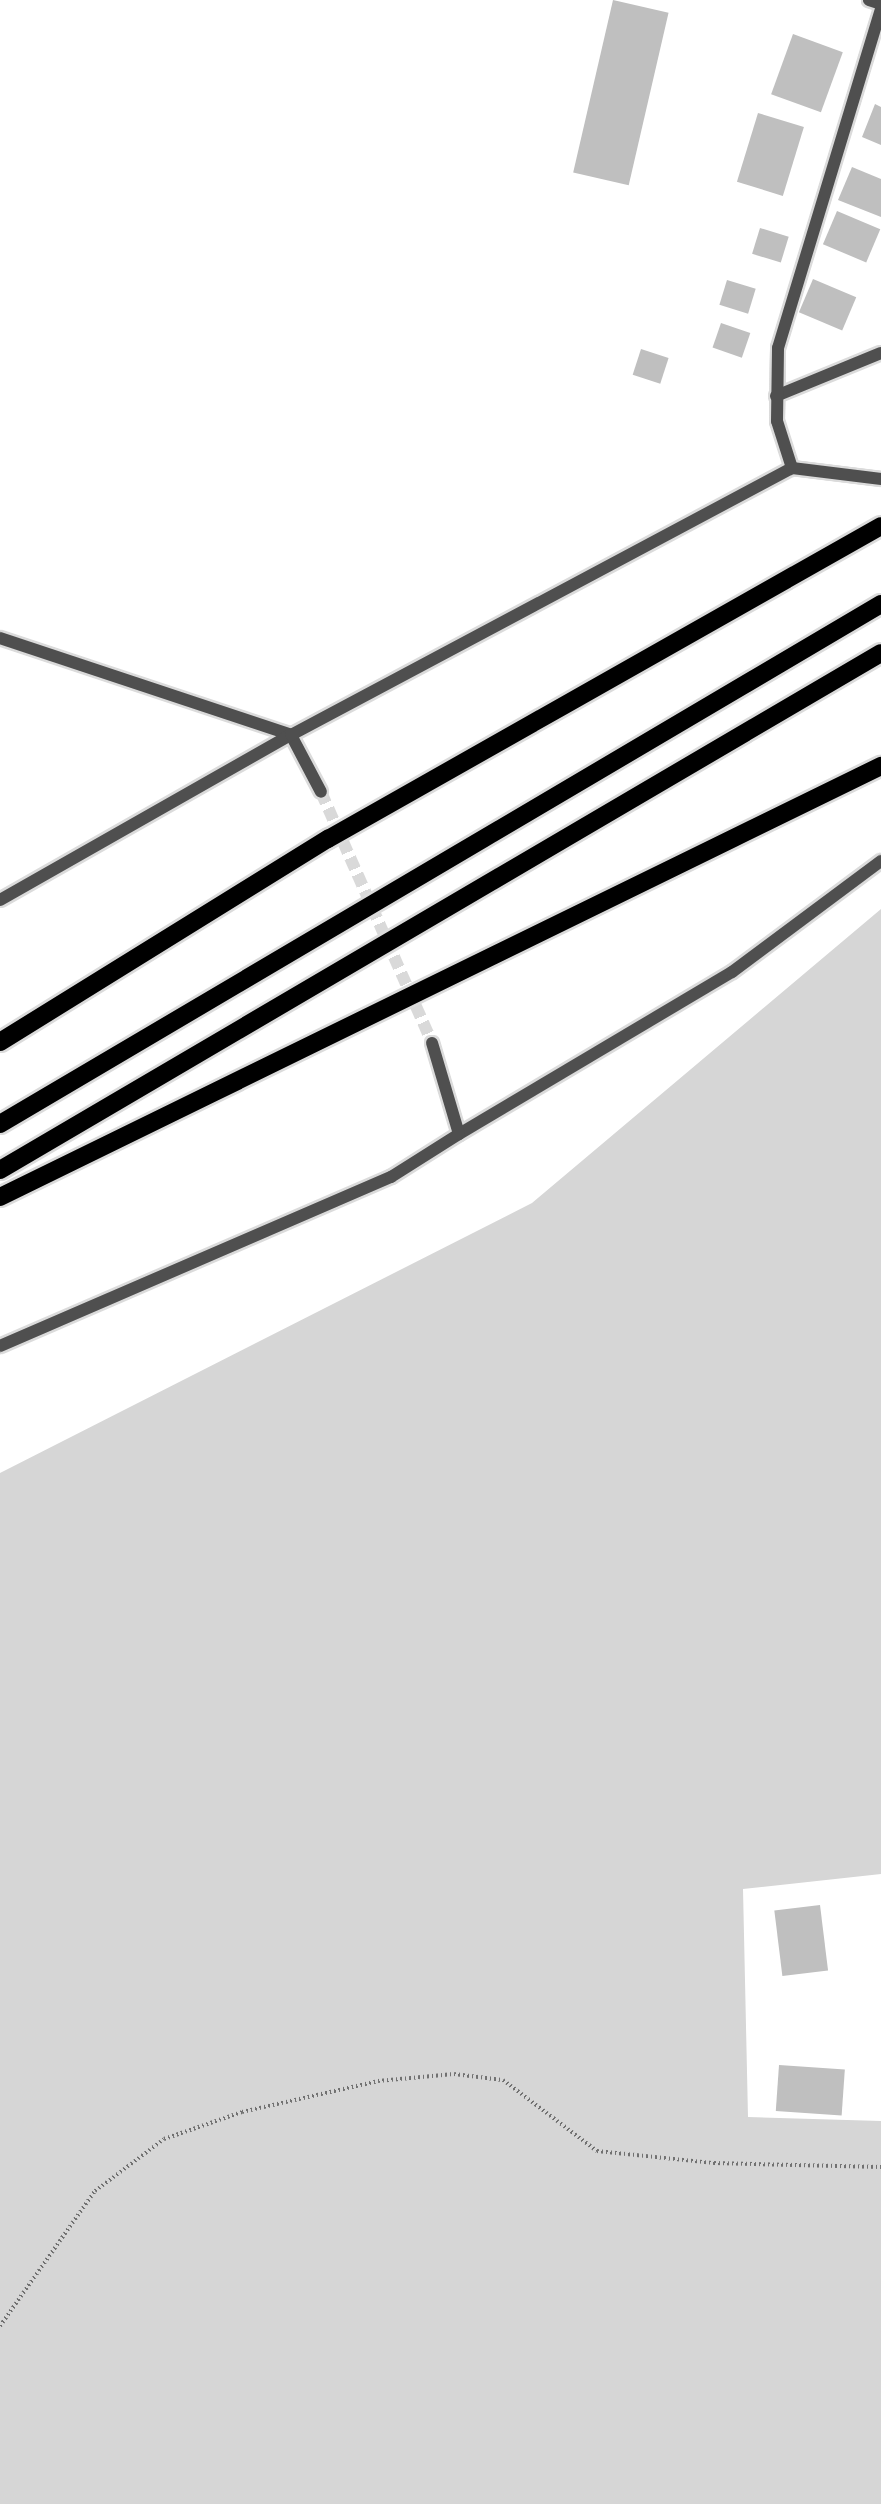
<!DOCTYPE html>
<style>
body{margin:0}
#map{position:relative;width:881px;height:2504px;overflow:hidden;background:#fff;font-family:"DM Sans",sans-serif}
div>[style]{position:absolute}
.green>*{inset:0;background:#d6d6d6}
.building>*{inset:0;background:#bfbfbf;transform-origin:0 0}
.minor-tunnel>*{height:12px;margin-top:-6px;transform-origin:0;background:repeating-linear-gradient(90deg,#d9d9d9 0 12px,transparent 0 18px)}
.path>*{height:4px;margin-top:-2px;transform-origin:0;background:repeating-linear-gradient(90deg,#717171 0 1.5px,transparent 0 4.5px)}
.roads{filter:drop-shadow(2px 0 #dbdbdb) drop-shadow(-2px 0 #dbdbdb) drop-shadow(0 2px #dbdbdb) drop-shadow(0 -2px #dbdbdb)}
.minor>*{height:12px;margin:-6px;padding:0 6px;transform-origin:6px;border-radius:6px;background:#4f4f4f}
.tertiary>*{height:12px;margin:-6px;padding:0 6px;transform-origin:6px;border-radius:6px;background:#4f4f4f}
.motorway>*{height:18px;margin:-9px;padding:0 9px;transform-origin:9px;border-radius:9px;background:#000}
span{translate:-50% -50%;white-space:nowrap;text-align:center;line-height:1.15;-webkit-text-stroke:4.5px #fff;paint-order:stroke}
</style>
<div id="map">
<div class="green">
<i style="clip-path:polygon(881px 909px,881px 1874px,743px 1889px,748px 2117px,881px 2121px,881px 2504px,0 2504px,0 1473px,532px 1203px)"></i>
</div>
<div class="building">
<i style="left:613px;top:0;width:57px;height:177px;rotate:13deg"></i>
<i style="left:793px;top:34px;width:53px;height:64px;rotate:20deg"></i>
<i style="clip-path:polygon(875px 104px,881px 107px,881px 145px,862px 137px)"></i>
<i style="left:758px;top:113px;width:48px;height:72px;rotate:17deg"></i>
<i style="clip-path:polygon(852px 167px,881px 179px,881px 217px,838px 200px)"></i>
<i style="left:837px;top:211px;width:47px;height:36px;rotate:23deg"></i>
<i style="left:760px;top:228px;width:30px;height:27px;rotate:17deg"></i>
<i style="left:813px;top:279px;width:47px;height:36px;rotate:23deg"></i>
<i style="left:727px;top:280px;width:30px;height:26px;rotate:17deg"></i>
<i style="left:721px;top:323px;width:31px;height:26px;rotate:19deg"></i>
<i style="left:641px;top:349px;width:29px;height:27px;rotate:18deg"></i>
<i style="left:820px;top:1905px;width:66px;height:46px;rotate:83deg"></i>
<i style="left:779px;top:2065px;width:66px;height:46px;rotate:4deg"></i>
</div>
<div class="minor-tunnel">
<i style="left:321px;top:792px;width:274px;rotate:66.1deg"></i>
</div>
<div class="path">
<i style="left:0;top:2326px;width:165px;rotate:-54.9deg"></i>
<i style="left:95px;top:2191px;width:86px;rotate:-37deg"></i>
<i style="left:164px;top:2139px;width:83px;rotate:-19.1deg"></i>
<i style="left:242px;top:2112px;width:139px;rotate:-12.8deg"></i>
<i style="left:378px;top:2081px;width:76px;rotate:-5.3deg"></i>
<i style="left:454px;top:2074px;width:49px;rotate:7deg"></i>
<i style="left:503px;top:2080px;width:118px;rotate:37.1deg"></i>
<i style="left:597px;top:2151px;width:118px;rotate:5.9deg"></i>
<i style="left:714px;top:2163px;width:167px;rotate:1.4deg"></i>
</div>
<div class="roads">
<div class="minor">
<i style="left:776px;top:396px;width:113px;rotate:-22.3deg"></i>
<i style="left:792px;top:468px;width:49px;rotate:-107.7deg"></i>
<i style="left:777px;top:421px;width:73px;rotate:-89.2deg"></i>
<i style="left:778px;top:348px;width:354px;rotate:-73.1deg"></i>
<i style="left:0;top:638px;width:307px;rotate:18.4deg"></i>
<i style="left:291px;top:735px;width:64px;rotate:62.2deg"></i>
<i style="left:0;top:900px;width:335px;rotate:-29.6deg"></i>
<i style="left:291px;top:735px;width:568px;rotate:-28.05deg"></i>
<i style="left:792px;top:468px;width:90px;rotate:7deg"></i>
<i style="left:459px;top:1134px;width:317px;rotate:-30.7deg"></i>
<i style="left:732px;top:972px;width:186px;rotate:-36.7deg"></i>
<i style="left:0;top:1346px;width:426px;rotate:-23.4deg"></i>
<i style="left:391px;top:1177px;width:80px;rotate:-32.3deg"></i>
<i style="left:459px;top:1134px;width:95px;rotate:-106.5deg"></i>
</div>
<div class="tertiary">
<i style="left:869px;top:0;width:13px;rotate:18deg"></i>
</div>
<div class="motorway">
<i style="left:0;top:1042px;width:386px;rotate:-31.8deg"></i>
<i style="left:328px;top:839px;width:635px;rotate:-29.51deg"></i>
<i style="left:0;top:1124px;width:1023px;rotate:-30.55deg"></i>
<i style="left:0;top:1170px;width:1021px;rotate:-30.41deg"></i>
<i style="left:0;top:1197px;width:981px;rotate:-26.07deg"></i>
</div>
</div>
</div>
